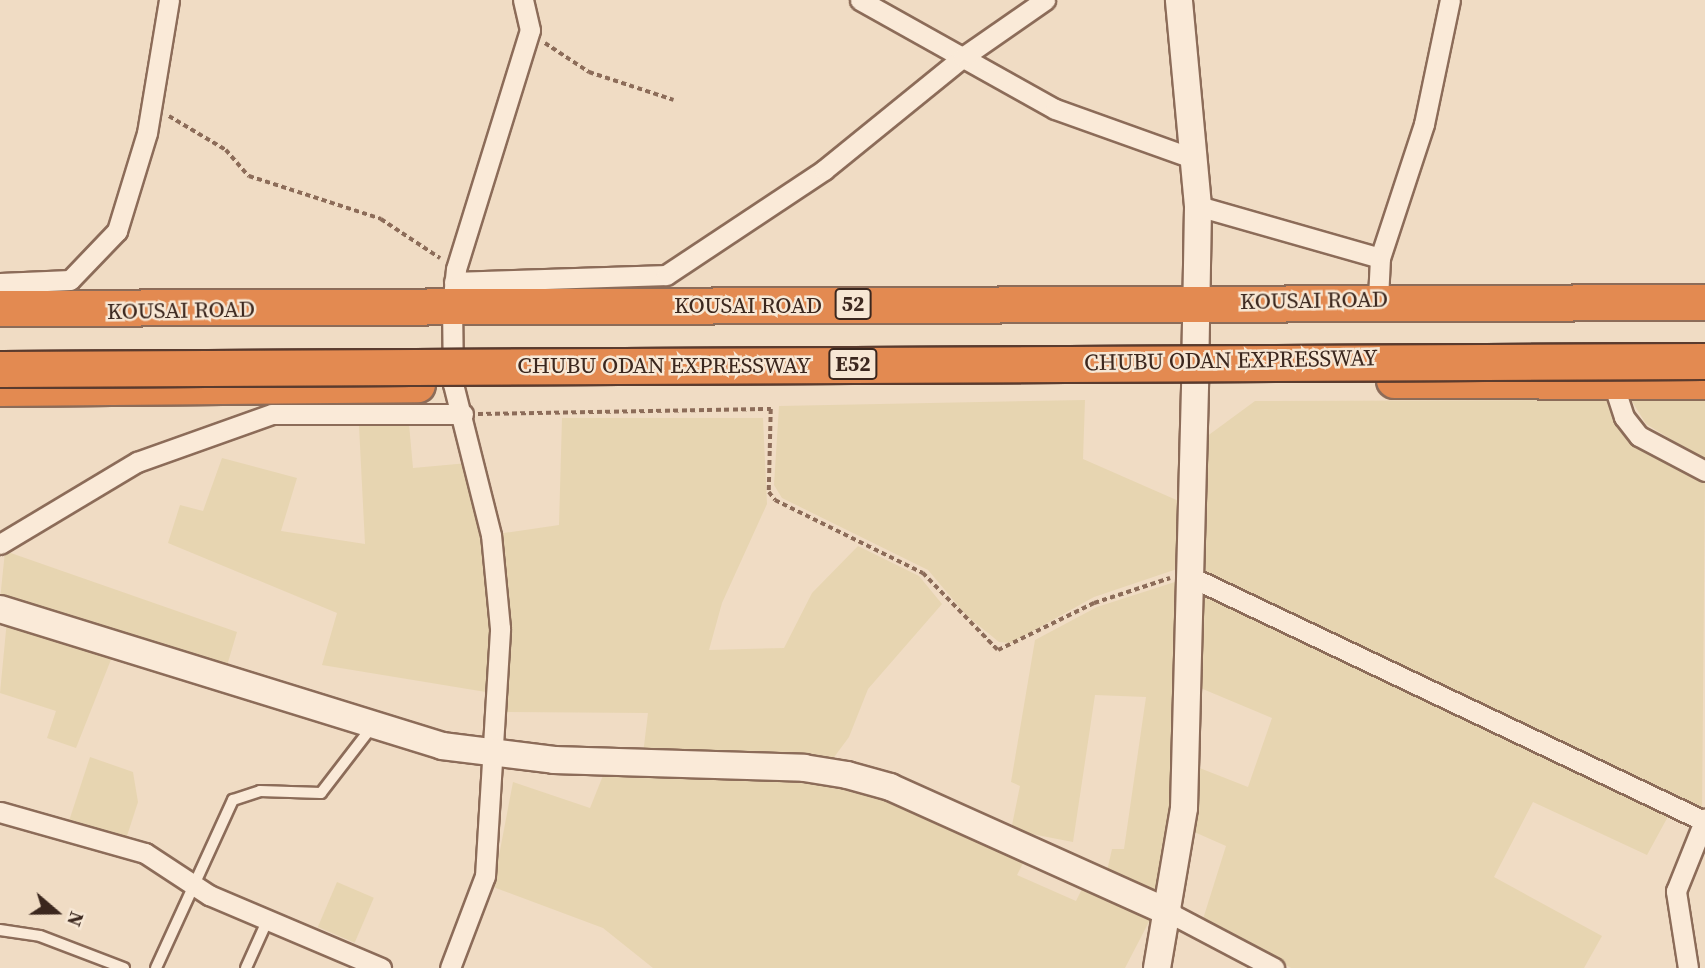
<!DOCTYPE html>
<style>
body{margin:0}
#map{position:relative;width:1705px;height:968px;overflow:hidden;background:#f0dcc4;font-family:"Source Serif 4",serif}
div>[style]{position:absolute}
.farmland>*{inset:0;background:#e7d5b1;transform-origin:0 0}
.path>*{height:3.5px;margin-top:-1.75px;transform-origin:0;background:repeating-linear-gradient(90deg,#8c6c59 0 5px,transparent 0 8.5px)}
.roads{filter:drop-shadow(2px 0 #8c6c59) drop-shadow(-2px 0 #8c6c59) drop-shadow(0 2px #8c6c59) drop-shadow(0 -2px #8c6c59)}
.lane>*{height:10px;margin:-5px;padding:0 5px;transform-origin:5px;border-radius:5px;background:#faead8}
.street>*{height:19px;margin:-9.5px;padding:0 9.5px;transform-origin:9.5px;border-radius:9.5px;background:#faead8}
.secondary>*{height:26px;margin:-13px;padding:0 13px;transform-origin:13px;border-radius:13px;background:#faead8}
.highway>*{height:35px;margin:-17.5px;padding:0 17.5px;transform-origin:17.5px;border-radius:17.5px;background:#e38a51}
.bridges{filter:drop-shadow(2px 0 #5a3b2e) drop-shadow(-2px 0 #5a3b2e) drop-shadow(0 2px #5a3b2e) drop-shadow(0 -2px #5a3b2e)}
.highway-bridge>*{height:35px;margin:-17.5px;padding:0 17.5px;transform-origin:17.5px;border-radius:17.5px;background:#e38a51}
span{translate:-50% -50%;white-space:nowrap;text-align:center;line-height:1.15;-webkit-text-stroke:5px #f7e7d4;paint-order:stroke}
.shield-label span{padding:2px 5px;background:#f7e7d4;border:2px solid;border-radius:5px;-webkit-text-stroke-width:0}
.shield-label{font-size:21px;color:#3b271e;font-weight:700}
.street-label{font-size:23px;color:#3b271e}
.north{position:absolute;left:21px;top:877px;width:70px;height:70px;-webkit-text-stroke:5px #f7e7d4;paint-order:stroke;rotate:110deg;font-size:19px;font-weight:700;line-height:28px;text-align:center;color:#3b271e}
.north::after{content:'';display:block;margin:auto;width:24px;height:32px;background:#3b271e;clip-path:polygon(50% 0,100% 100%,50% 72%,0 100%)}
</style>
<div id="map">
<div class="farmland">
<i style="clip-path:polygon(1630px 398px,1705px 398px,1705px 460px,1646px 424px)"></i>
<i style="clip-path:polygon(1085px 400px,1083px 459px,1181px 502px,1180px 568px,1094px 597px,1011px 643px,999px 642px,967px 616px,928px 570px,782px 498px,774px 485px,779px 406px)"></i>
<i style="clip-path:polygon(1608px 400px,1624px 428px,1705px 476px,1702px 812px,1202px 573px,1206px 437px,1255px 401px)"></i>
<i style="clip-path:polygon(562px 418px,763px 418px,767px 504px,722px 603px,709px 650px,784px 648px,812px 593px,858px 546px,919px 576px,942px 604px,868px 689px,849px 737px,829px 764px,643px 754px,648px 713px,502px 712px,497px 534px,559px 525px)"></i>
<i style="clip-path:polygon(409px 424px,413px 468px,468px 463px,485px 537px,492px 693px,322px 665px,337px 613px,168px 543px,180px 505px,203px 511px,222px 458px,297px 478px,281px 531px,365px 544px,359px 426px)"></i>
<i style="clip-path:polygon(5px 551px,237px 632px,226px 669px,21px 601px,0 600px)"></i>
<i style="clip-path:polygon(1181px 580px,1174px 829px,1164px 887px,1155px 892px,1107px 871px,1112px 849px,1124px 849px,1146px 697px,1095px 695px,1073px 842px,1011px 830px,1020px 786px,1011px 782px,1035px 640px,1097px 607px)"></i>
<i style="clip-path:polygon(1199px 589px,1671px 811px,1647px 855px,1533px 802px,1494px 877px,1602px 936px,1584px 968px,1291px 968px,1203px 919px,1226px 846px,1192px 831px,1197px 767px,1248px 787px,1272px 718px,1198px 687px)"></i>
<i style="clip-path:polygon(7px 620px,114px 652px,76px 748px,47px 738px,56px 711px,0 693px)"></i>
<i style="clip-path:polygon(90px 757px,133px 772px,138px 802px,126px 839px,69px 821px)"></i>
<i style="clip-path:polygon(604px 773px,809px 781px,889px 798px,1025px 859px,1017px 875px,1076px 901px,1085px 883px,1153px 914px,1125px 968px,653px 968px,603px 928px,493px 887px,513px 782px,590px 808px)"></i>
<i style="left:337px;top:882px;width:40px;height:49px;rotate:23deg"></i>
</div>
<div class="path">
<i style="left:545px;top:43px;width:53px;rotate:33.4deg"></i>
<i style="left:589px;top:72px;width:89px;rotate:18.2deg"></i>
<i style="left:169px;top:116px;width:66px;rotate:30.8deg"></i>
<i style="left:226px;top:150px;width:35px;rotate:49deg"></i>
<i style="left:249px;top:176px;width:139px;rotate:18deg"></i>
<i style="left:381px;top:219px;width:71px;rotate:33.5deg"></i>
<i style="left:478px;top:414px;width:293px;rotate:-1deg"></i>
<i style="left:771px;top:409px;width:83px;rotate:91.4deg"></i>
<i style="left:769px;top:492px;width:10px;rotate:53deg"></i>
<i style="left:775px;top:500px;width:165px;rotate:26.3deg"></i>
<i style="left:923px;top:573px;width:107px;rotate:45.8deg"></i>
<i style="left:998px;top:650px;width:107px;rotate:-26.1deg"></i>
<i style="left:1094px;top:603px;width:80px;rotate:-18.2deg"></i>
</div>
<div class="roads">
<div class="lane">
<i style="left:0;top:930px;width:40px;rotate:8.5deg"></i>
<i style="left:40px;top:936px;width:90px;rotate:20.9deg"></i>
<i style="left:156px;top:968px;width:185px;rotate:-65.4deg"></i>
<i style="left:233px;top:800px;width:28px;rotate:-18deg"></i>
<i style="left:260px;top:791px;width:61px;rotate:1.9deg"></i>
<i style="left:321px;top:793px;width:82px;rotate:-52.4deg"></i>
<i style="left:246px;top:968px;width:54px;rotate:-65.8deg"></i>
</div>
<div class="street">
<i style="left:860px;top:0;width:223px;rotate:29.2deg"></i>
<i style="left:1055px;top:109px;width:149px;rotate:19.7deg"></i>
<i style="left:1198px;top:206px;width:189px;rotate:15.9deg"></i>
<i style="left:454px;top:282px;width:212px;rotate:-1.9deg"></i>
<i style="left:666px;top:275px;width:190px;rotate:-33.6deg"></i>
<i style="left:824px;top:170px;width:179px;rotate:-39.1deg"></i>
<i style="left:963px;top:57px;width:100px;rotate:-34.8deg"></i>
<i style="left:0;top:283px;width:70px;rotate:-2.5deg"></i>
<i style="left:70px;top:280px;width:68px;rotate:-46.2deg"></i>
<i style="left:117px;top:231px;width:102px;rotate:-73deg"></i>
<i style="left:147px;top:133px;width:135px;rotate:-80.6deg"></i>
<i style="left:1378px;top:299px;width:41px;rotate:-87.2deg"></i>
<i style="left:1380px;top:258px;width:141px;rotate:-71.8deg"></i>
<i style="left:1424px;top:124px;width:127px;rotate:-78.2deg"></i>
<i style="left:1612px;top:380px;width:39px;rotate:72deg"></i>
<i style="left:1624px;top:417px;width:24px;rotate:52deg"></i>
<i style="left:1639px;top:436px;width:75px;rotate:27.9deg"></i>
<i style="left:0;top:544px;width:160px;rotate:-30.9deg"></i>
<i style="left:137px;top:462px;width:143px;rotate:-19.6deg"></i>
<i style="left:272px;top:414px;width:191px"></i>
<i style="left:1189px;top:576px;width:570px;rotate:25.44deg"></i>
<i style="left:0;top:812px;width:151px;rotate:15.8deg"></i>
<i style="left:145px;top:853px;width:77px;rotate:33.3deg"></i>
<i style="left:209px;top:895px;width:187px;rotate:23deg"></i>
<i style="left:1168px;top:912px;width:120px;rotate:27.8deg"></i>
<i style="left:450px;top:968px;width:98px;rotate:-69.2deg"></i>
<i style="left:485px;top:876px;width:248px;rotate:-86.5deg"></i>
<i style="left:500px;top:628px;width:93px;rotate:-95.5deg"></i>
<i style="left:491px;top:535px;width:156px;rotate:-104.1deg"></i>
<i style="left:453px;top:384px;width:77px;rotate:-90.7deg"></i>
<i style="left:452px;top:307px;width:38px;rotate:-84deg"></i>
<i style="left:456px;top:269px;width:250px;rotate:-72.8deg"></i>
<i style="left:530px;top:30px;width:31px;rotate:-103deg"></i>
<i style="left:1688px;top:968px;width:78px;rotate:-98.9deg"></i>
<i style="left:1676px;top:891px;width:78px;rotate:-68.1deg"></i>
</div>
<div class="secondary">
<i style="left:0;top:609px;width:463px;rotate:17.2deg"></i>
<i style="left:442px;top:746px;width:113px;rotate:7.1deg"></i>
<i style="left:554px;top:760px;width:250px;rotate:1.8deg"></i>
<i style="left:804px;top:768px;width:44px;rotate:9.2deg"></i>
<i style="left:847px;top:775px;width:45px;rotate:15.6deg"></i>
<i style="left:890px;top:787px;width:305px;rotate:24.2deg"></i>
<i style="left:1157px;top:968px;width:162px;rotate:-80.4deg"></i>
<i style="left:1184px;top:808px;width:428px;rotate:-88.5deg"></i>
<i style="left:1195px;top:380px;width:174px;rotate:-89deg"></i>
<i style="left:1198px;top:206px;width:207px;rotate:-95.3deg"></i>
</div>
<div class="highway">
<i style="left:0;top:308px;width:1705px;rotate:-0.2deg"></i>
<i style="left:1394px;top:380px;width:311px;rotate:0.2deg"></i>
<i style="left:0;top:388px;width:417px;rotate:-0.5deg"></i>
</div>
</div>
<div class="bridges">
<div class="highway-bridge">
<i style="left:0;top:369px;width:1705px;rotate:-0.27deg"></i>
</div>
</div>
<div class="shield-label">
<span style="left:853px;top:304px">52</span>
<span style="left:853px;top:364px">E52</span>
</div>
<div class="street-label">
<span style="left:1314px;top:300px;rotate:-1deg">KOUSAI ROAD</span>
<span style="left:748px;top:305px">KOUSAI ROAD</span>
<span style="left:181px;top:310px;rotate:-1deg">KOUSAI ROAD</span>
<span style="left:1231px;top:360px;rotate:-1deg">CHUBU ODAN EXPRESSWAY</span>
<span style="left:664px;top:365px">CHUBU ODAN EXPRESSWAY</span>
</div>
<div class="north">N</div>
</div>
